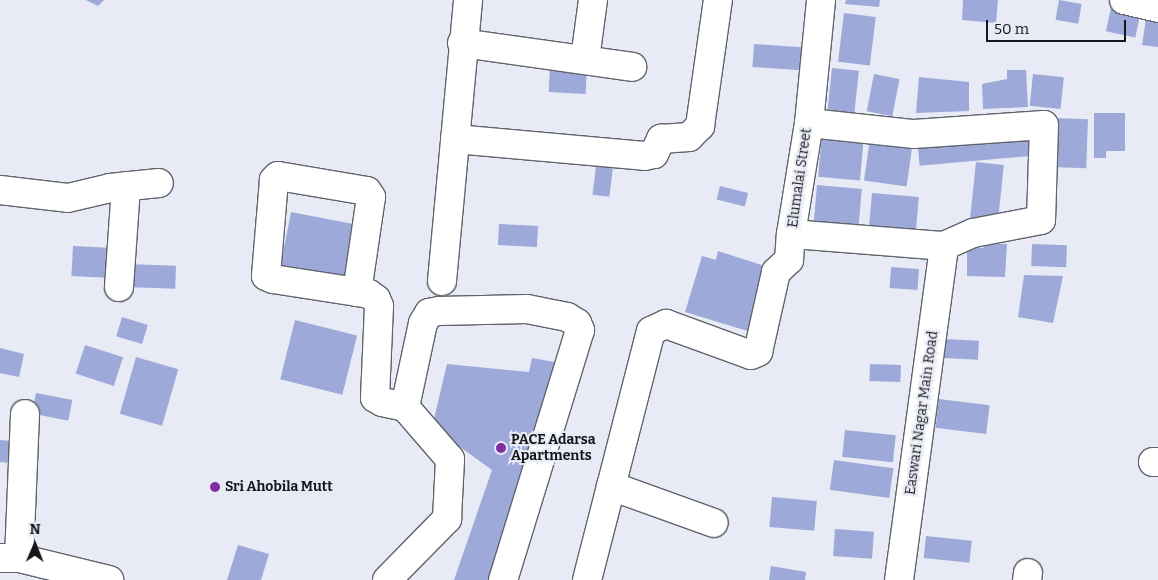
<!DOCTYPE html>
<style>
body{margin:0}
#map{position:relative;width:1158px;height:580px;overflow:hidden;background:#e8ebf5;font-family:Bitter,serif}
div>[style]{position:absolute}
.building>*{inset:0;background:#9da9d8;transform-origin:0 0}
.roads{filter:drop-shadow(1px 0 #61646c) drop-shadow(-1px 0 #61646c) drop-shadow(0 1px #61646c) drop-shadow(0 -1px #61646c)}
.minor>*{height:28px;margin:-14px;padding:0 14px;transform-origin:14px;border-radius:14px;background:#fff}
.dots>*{width:14px;height:14px;translate:-50% -50%;box-sizing:border-box;border:2px solid #e8ebf5;border-radius:50%}
span{translate:-50% -50%;white-space:nowrap;text-align:center;line-height:1.15;-webkit-text-stroke:4px #e8ebf5;paint-order:stroke}
.street-label{font-size:14px;color:#15161a}
.poi-label{font-size:14px;color:#15161a;font-weight:700}
.left{translate:0 -50%;text-align:left}
.north{position:absolute;left:10px;top:520px;width:50px;height:50px;-webkit-text-stroke:4px #e8ebf5;paint-order:stroke;rotate:1deg;font-size:14px;font-weight:700;line-height:20px;text-align:center;color:#15161a}
.north::after{content:'';display:block;margin:auto;width:18px;height:22px;background:#15161a;clip-path:polygon(50% 0,100% 100%,50% 72%,0 100%)}
.scale{position:absolute;left:986px;top:20px;width:140px;height:22px;box-sizing:border-box;border:2px solid #15161a;border-top:0;padding-left:6px;font-size:15px;line-height:18px;white-space:nowrap;color:#15161a;-webkit-text-stroke:4px #e8ebf5;paint-order:stroke}
</style>
<div id="map">
<div class="building">
<i style="clip-path:polygon(86px 0,104px 0,98px 6px)"></i>
<i style="clip-path:polygon(846px 0,880px 0,879px 7px,845px 4px)"></i>
<i style="clip-path:polygon(963px 0,998px 0,996px 23px,962px 20px)"></i>
<i style="left:1059px;top:0;width:23px;height:20px;rotate:10deg"></i>
<i style="left:1112px;top:3px;width:30px;height:29px;rotate:12deg"></i>
<i style="clip-path:polygon(1147px 12px,1158px 14px,1158px 47px,1142px 45px)"></i>
<i style="left:844px;top:13px;width:32px;height:49px;rotate:7deg"></i>
<i style="left:754px;top:44px;width:55px;height:23px;rotate:4deg"></i>
<i style="left:550px;top:66px;width:37px;height:26px;rotate:3deg"></i>
<i style="left:832px;top:68px;width:27px;height:44px;rotate:6deg"></i>
<i style="clip-path:polygon(1007px 70px,1026px 70px,1028px 107px,983px 109px,982px 84px,1007px 79px)"></i>
<i style="left:874px;top:74px;width:26px;height:38px;rotate:11deg"></i>
<i style="left:1033px;top:74px;width:31px;height:32px;rotate:6deg"></i>
<i style="clip-path:polygon(919px 77px,969px 82px,969px 111px,916px 113px)"></i>
<i style="clip-path:polygon(1094px 113px,1125px 113px,1125px 151px,1106px 151px,1106px 158px,1094px 158px)"></i>
<i style="left:1053px;top:118px;width:35px;height:49px;rotate:2deg"></i>
<i style="left:1029px;top:131px;width:25px;height:112px;rotate:85deg"></i>
<i style="left:822px;top:133px;width:42px;height:44px;rotate:5deg"></i>
<i style="left:870px;top:138px;width:43px;height:43px;rotate:8deg"></i>
<i style="left:597px;top:158px;width:17px;height:37px;rotate:7deg"></i>
<i style="left:976px;top:162px;width:28px;height:61px;rotate:6deg"></i>
<i style="left:817px;top:185px;width:45px;height:38px;rotate:5deg"></i>
<i style="left:720px;top:186px;width:29px;height:14px;rotate:14deg"></i>
<i style="left:872px;top:193px;width:47px;height:37px;rotate:5deg"></i>
<i style="left:291px;top:212px;width:70px;height:56px;rotate:11deg"></i>
<i style="left:499px;top:224px;width:39px;height:21px;rotate:3deg"></i>
<i style="clip-path:polygon(984px 243px,1007px 244px,1005px 277px,967px 276px,967px 247px,984px 248px)"></i>
<i style="left:1032px;top:244px;width:35px;height:22px;rotate:2deg"></i>
<i style="left:73px;top:246px;width:40px;height:30px;rotate:3deg"></i>
<i style="clip-path:polygon(718px 251px,771px 268px,751px 332px,685px 312px,702px 256px,716px 260px)"></i>
<i style="left:127px;top:264px;width:49px;height:23px;rotate:2deg"></i>
<i style="left:891px;top:267px;width:28px;height:21px;rotate:4deg"></i>
<i style="clip-path:polygon(1024px 275px,1063px 276px,1053px 323px,1018px 317px)"></i>
<i style="left:122px;top:317px;width:27px;height:20px;rotate:17deg"></i>
<i style="left:295px;top:320px;width:64px;height:61px;rotate:14deg"></i>
<i style="left:945px;top:339px;width:34px;height:19px;rotate:3deg"></i>
<i style="left:85px;top:345px;width:40px;height:30px;rotate:18deg"></i>
<i style="clip-path:polygon(0 348px,24px 354px,19px 377px,0 373px)"></i>
<i style="left:136px;top:357px;width:44px;height:59px;rotate:16deg"></i>
<i style="clip-path:polygon(532px 358px,566px 364px,500px 580px,454px 580px,492px 470px,432px 427px,447px 364px,529px 372px)"></i>
<i style="left:870px;top:364px;width:31px;height:17px;rotate:2deg"></i>
<i style="left:36px;top:393px;width:37px;height:21px;rotate:11deg"></i>
<i style="left:939px;top:399px;width:51px;height:29px;rotate:7deg"></i>
<i style="left:845px;top:430px;width:51px;height:27px;rotate:6deg"></i>
<i style="clip-path:polygon(0 440px,12px 441px,10px 463px,0 462px)"></i>
<i style="left:834px;top:460px;width:60px;height:30px;rotate:8deg"></i>
<i style="left:772px;top:497px;width:45px;height:30px;rotate:5deg"></i>
<i style="left:835px;top:529px;width:39px;height:27px;rotate:4deg"></i>
<i style="left:926px;top:536px;width:46px;height:22px;rotate:6deg"></i>
<i style="clip-path:polygon(238px 545px,269px 554px,261px 580px,227px 580px)"></i>
<i style="clip-path:polygon(771px 566px,806px 572px,805px 580px,769px 580px)"></i>
</div>
<div class="roads">
<div class="minor">
<i style="left:1124px;top:0;width:35px;rotate:13deg"></i>
<i style="left:462px;top:43px;width:172px;rotate:8deg"></i>
<i style="left:585px;top:59px;width:60px;rotate:-82.3deg"></i>
<i style="left:809px;top:123px;width:106px;rotate:6deg"></i>
<i style="left:914px;top:134px;width:130px;rotate:-4deg"></i>
<i style="left:1044px;top:125px;width:95px;rotate:91.8deg"></i>
<i style="left:1041px;top:220px;width:69px;rotate:169.2deg"></i>
<i style="left:973px;top:233px;width:32px;rotate:156deg"></i>
<i style="left:944px;top:246px;width:153px;rotate:-175.5deg"></i>
<i style="left:791px;top:234px;width:112px;rotate:-80.8deg"></i>
<i style="left:809px;top:123px;width:124px;rotate:-84.4deg"></i>
<i style="left:455px;top:139px;width:190px;rotate:5.1deg"></i>
<i style="left:644px;top:156px;width:10px;rotate:-11deg"></i>
<i style="left:654px;top:154px;width:17px;rotate:-65deg"></i>
<i style="left:661px;top:139px;width:28px;rotate:-4deg"></i>
<i style="left:689px;top:137px;width:16px;rotate:-45deg"></i>
<i style="left:700px;top:126px;width:127px;rotate:-81.9deg"></i>
<i style="left:0;top:190px;width:68px;rotate:6.7deg"></i>
<i style="left:68px;top:198px;width:43px;rotate:-13.4deg"></i>
<i style="left:110px;top:188px;width:49px;rotate:-5.8deg"></i>
<i style="left:442px;top:281px;width:282px;rotate:-84.7deg"></i>
<i style="left:119px;top:287px;width:101px;rotate:-86deg"></i>
<i style="left:357px;top:292px;width:96px;rotate:-81.6deg"></i>
<i style="left:371px;top:197px;width:7px;rotate:-124deg"></i>
<i style="left:367px;top:191px;width:90px;rotate:-170.4deg"></i>
<i style="left:278px;top:176px;width:6px;rotate:135deg"></i>
<i style="left:274px;top:180px;width:96px;rotate:94.8deg"></i>
<i style="left:266px;top:276px;width:8px;rotate:23deg"></i>
<i style="left:273px;top:279px;width:85px;rotate:8.8deg"></i>
<i style="left:357px;top:292px;width:12px;rotate:9deg"></i>
<i style="left:369px;top:294px;width:9px;rotate:36deg"></i>
<i style="left:376px;top:299px;width:8px;rotate:67deg"></i>
<i style="left:379px;top:306px;width:92px;rotate:92.5deg"></i>
<i style="left:375px;top:398px;width:8px;rotate:30deg"></i>
<i style="left:382px;top:402px;width:24px;rotate:12deg"></i>
<i style="left:1153px;top:462px;width:5px"></i>
<i style="left:611px;top:486px;width:109px;rotate:19.8deg"></i>
<i style="left:0;top:558px;width:19px"></i>
<i style="left:19px;top:558px;width:93px;rotate:13.7deg"></i>
<i style="left:19px;top:558px;width:144px;rotate:-87.6deg"></i>
<i style="left:387px;top:580px;width:86px;rotate:-45.5deg"></i>
<i style="left:447px;top:519px;width:60px;rotate:-87.1deg"></i>
<i style="left:450px;top:459px;width:69px;rotate:-130.9deg"></i>
<i style="left:405px;top:407px;width:86px;rotate:-77.9deg"></i>
<i style="left:423px;top:323px;width:12px;rotate:-59deg"></i>
<i style="left:429px;top:313px;width:10px;rotate:-11deg"></i>
<i style="left:439px;top:311px;width:88px;rotate:-1.3deg"></i>
<i style="left:527px;top:309px;width:41px;rotate:11.3deg"></i>
<i style="left:567px;top:317px;width:12px;rotate:31deg"></i>
<i style="left:577px;top:323px;width:8px;rotate:67deg"></i>
<i style="left:580px;top:330px;width:262px;rotate:107.1deg"></i>
<i style="left:587px;top:580px;width:257px;rotate:-75.6deg"></i>
<i style="left:651px;top:331px;width:17px;rotate:-25deg"></i>
<i style="left:666px;top:324px;width:90px;rotate:20deg"></i>
<i style="left:751px;top:355px;width:8px;rotate:-23deg"></i>
<i style="left:758px;top:352px;width:82px;rotate:-77.3deg"></i>
<i style="left:776px;top:272px;width:18px;rotate:-43deg"></i>
<i style="left:789px;top:260px;width:26px;rotate:-86deg"></i>
<i style="left:899px;top:580px;width:337px;rotate:-82.3deg"></i>
<i style="left:1027px;top:580px;width:7px;rotate:-82deg"></i>
</div>
</div>
<div class="dots">
<i style="left:501px;top:448px;background:#7e2e9e"></i>
<i style="left:215px;top:487px;background:#7e2e9e"></i>
</div>
<div class="street-label">
<span style="left:800px;top:178px;rotate:-82deg">Elumalai Street</span>
<span style="left:922px;top:413px;rotate:-82deg">Easwari Nagar Main Road</span>
</div>
<div class="poi-label">
<span class="left" style="left:511px;top:448px">PACE Adarsa<br>Apartments</span>
<span class="left" style="left:225px;top:487px">Sri Ahobila Mutt</span>
</div>
<div class="north">N</div>
<div class="scale">50 m</div>
</div>
